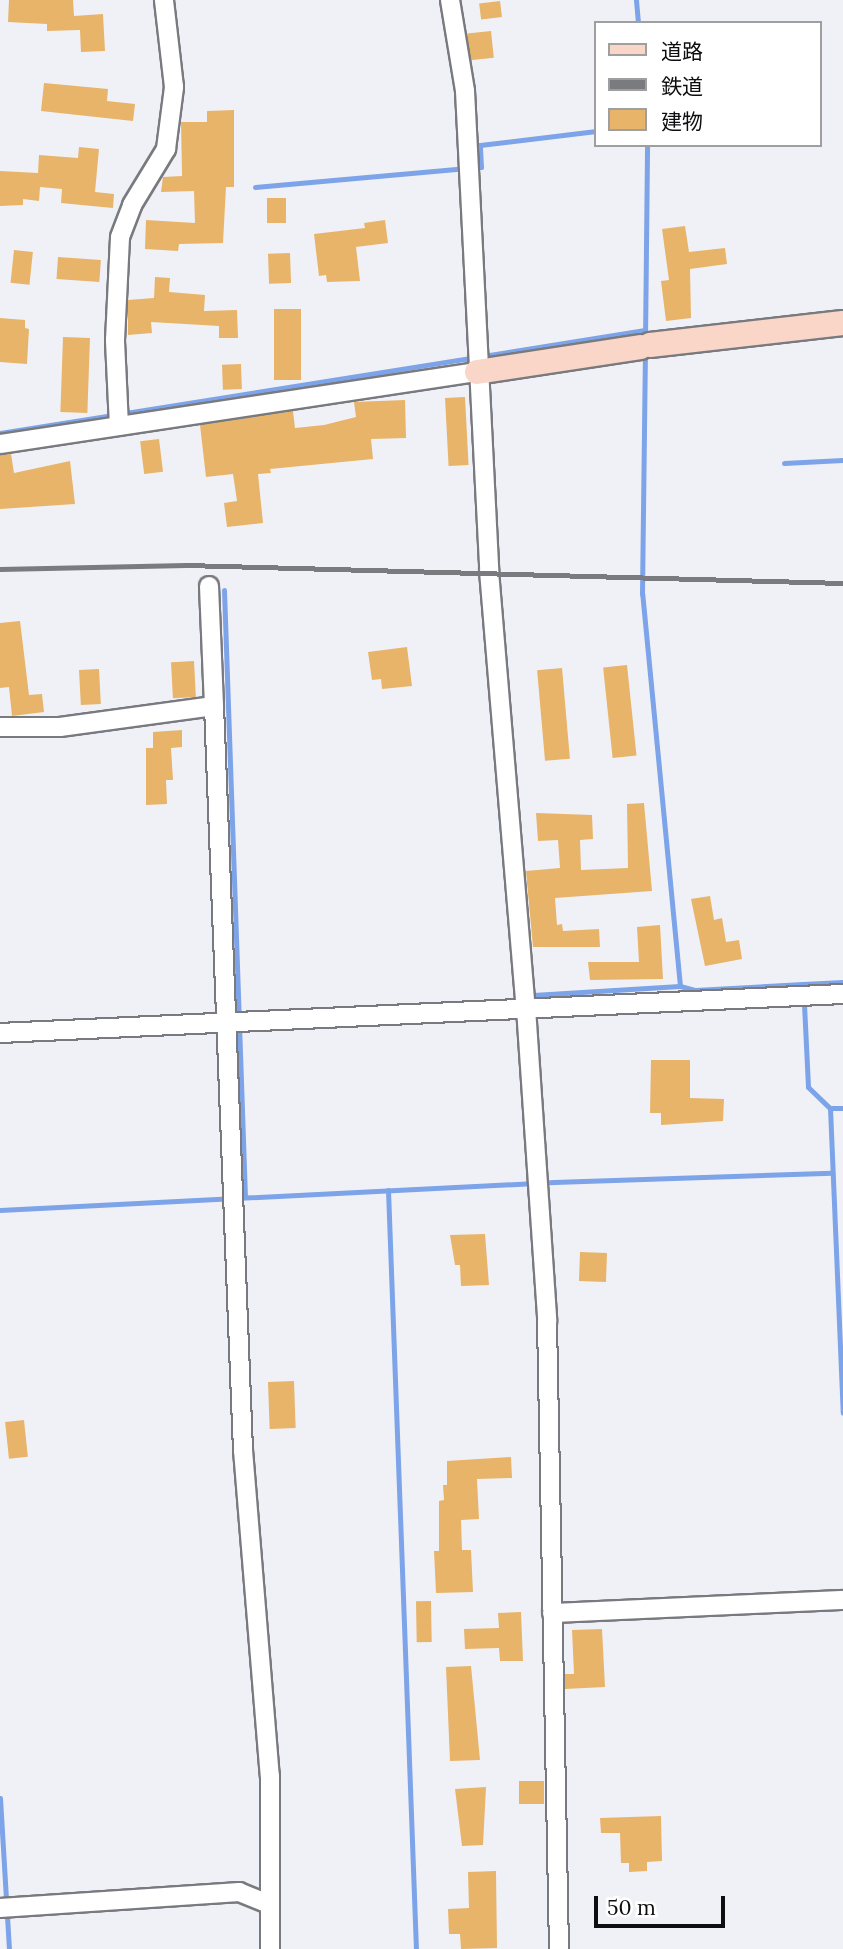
<!DOCTYPE html>
<meta charset="utf-8">
<style>
body{margin:0}
#map{position:relative;width:843px;height:1949px;overflow:hidden;background:#f0f1f7;font-family:Lora,"Noto Sans JP",serif}
div>[style]{position:absolute}
.stream>*{height:5px;margin:-2.5px;padding:0 2.5px;transform-origin:2.5px;border-radius:2.5px;background:#7da3e8}
.building>*{inset:0;background:#e7b469;transform-origin:0 0}
.roads{filter:drop-shadow(2px 0 #797a7f) drop-shadow(-2px 0 #797a7f) drop-shadow(0 2px #797a7f) drop-shadow(0 -2px #797a7f)}
.street>*{height:18px;margin:-9px;padding:0 9px;transform-origin:9px;border-radius:9px;background:#fff}
.secondary>*{height:24px;margin:-12px;padding:0 12px;transform-origin:12px;border-radius:12px;background:#f9d6c7}
.rail>*{height:5px;margin:-2.5px;padding:0 2.5px;transform-origin:2.5px;border-radius:2.5px;background:#7a7b7f}
span{translate:-50% -50%;white-space:nowrap;text-align:center;line-height:1.15;-webkit-text-stroke:6px #fff;paint-order:stroke}
.legend{position:absolute;left:594px;top:21px;width:228px;height:126px;box-sizing:border-box;background:#fff;border:2px solid #9f9f9f;margin:0;padding:9px 12px;list-style:none;font-size:21px;color:#0e0e10}
.legend li{display:flex;align-items:center;gap:14px;height:35px}
.legend b{width:35px;border:2px solid #9f9f9f}
.scale{position:absolute;left:594px;top:1896px;width:131px;height:32px;box-sizing:border-box;border:4px solid #0e0e10;border-top:0;padding-left:9px;font-size:21px;line-height:24px;white-space:nowrap;color:#0e0e10;-webkit-text-stroke:5px #fff;paint-order:stroke}
</style>
<div id="map">
<div class="stream">
<i style="left:636px;top:0;width:23px;rotate:85deg"></i>
<i style="left:255px;top:187px;width:227px;rotate:-5.1deg"></i>
<i style="left:481px;top:167px;width:22px;rotate:-93deg"></i>
<i style="left:480px;top:145px;width:117px;rotate:-6.9deg"></i>
<i style="left:645px;top:342px;width:197px;rotate:-89.4deg"></i>
<i style="left:0;top:433px;width:653px;rotate:-9.07deg"></i>
<i style="left:784px;top:463px;width:59px;rotate:-2.9deg"></i>
<i style="left:224px;top:590px;width:607px;rotate:88.02deg"></i>
<i style="left:803px;top:984px;width:40px;rotate:-2.9deg"></i>
<i style="left:680px;top:986px;width:16px;rotate:15deg"></i>
<i style="left:695px;top:990px;width:108px;rotate:-3.2deg"></i>
<i style="left:803px;top:984px;width:103px;rotate:87.2deg"></i>
<i style="left:808px;top:1087px;width:30px;rotate:44deg"></i>
<i style="left:533px;top:995px;width:147px;rotate:-3.5deg"></i>
<i style="left:680px;top:986px;width:394px;rotate:-95.5deg"></i>
<i style="left:642px;top:594px;width:243px;rotate:-89.3deg"></i>
<i style="left:843px;top:1108px;width:13px;rotate:180deg"></i>
<i style="left:830px;top:1108px;width:305px;rotate:87.6deg"></i>
<i style="left:388px;top:1190px;width:760px;rotate:87.89deg"></i>
<i style="left:0;top:1210px;width:555px;rotate:-2.89deg"></i>
<i style="left:554px;top:1182px;width:278px;rotate:-1.9deg"></i>
<i style="left:0;top:1798px;width:151px;rotate:86.6deg"></i>
</div>
<div class="building">
<i style="clip-path:polygon(9px 0,73px 0,74px 16px,103px 14px,105px 51px,81px 52px,80px 30px,47px 31px,47px 24px,8px 22px)"></i>
<i style="left:500px;top:1px;width:16px;height:21px;rotate:83deg"></i>
<i style="left:491px;top:31px;width:27px;height:24px;rotate:84deg"></i>
<i style="clip-path:polygon(44px 83px,108px 89px,107px 101px,135px 104px,133px 121px,41px 111px)"></i>
<i style="clip-path:polygon(234px 110px,234px 187px,226px 187px,223px 243px,179px 244px,178px 251px,145px 249px,146px 220px,195px 223px,194px 191px,161px 192px,163px 177px,182px 176px,181px 122px,207px 122px,207px 111px)"></i>
<i style="clip-path:polygon(79px 147px,99px 149px,95px 192px,114px 194px,113px 208px,61px 203px,62px 189px,40px 187px,39px 201px,23px 199px,23px 205px,0 206px,0 171px,38px 173px,39px 155px,78px 158px)"></i>
<i style="left:267px;top:198px;width:19px;height:25px"></i>
<i style="clip-path:polygon(385px 220px,388px 243px,356px 247px,360px 281px,327px 282px,326px 275px,319px 276px,314px 234px,365px 228px,364px 223px)"></i>
<i style="clip-path:polygon(685px 226px,689px 252px,725px 248px,727px 264px,690px 269px,691px 318px,666px 321px,661px 281px,669px 280px,662px 229px)"></i>
<i style="left:14px;top:250px;width:19px;height:33px;rotate:6deg"></i>
<i style="left:290px;top:253px;width:30px;height:22px;rotate:88deg"></i>
<i style="left:58px;top:257px;width:43px;height:22px;rotate:4deg"></i>
<i style="clip-path:polygon(155px 277px,170px 278px,169px 292px,205px 295px,204px 311px,237px 310px,238px 338px,219px 338px,219px 326px,151px 322px,152px 333px,128px 335px,128px 300px,154px 298px)"></i>
<i style="left:301px;top:309px;width:71px;height:27px;rotate:90deg"></i>
<i style="clip-path:polygon(0 318px,25px 320px,25px 328px,29px 329px,27px 364px,0 362px)"></i>
<i style="left:63px;top:337px;width:27px;height:75px;rotate:2deg"></i>
<i style="left:241px;top:364px;width:25px;height:19px;rotate:88deg"></i>
<i style="left:465px;top:397px;width:68px;height:20px;rotate:87deg"></i>
<i style="clip-path:polygon(405px 400px,406px 438px,371px 439px,373px 459px,270px 469px,271px 473px,258px 474px,263px 523px,227px 527px,224px 503px,237px 501px,233px 474px,206px 477px,200px 425px,293px 411px,295px 428px,324px 425px,356px 417px,354px 402px)"></i>
<i style="left:159px;top:439px;width:33px;height:19px;rotate:83deg"></i>
<i style="clip-path:polygon(11px 454px,14px 473px,70px 461px,75px 504px,0 509px,0 455px)"></i>
<i style="clip-path:polygon(20px 621px,29px 695px,42px 694px,44px 712px,12px 716px,9px 687px,0 688px,0 623px)"></i>
<i style="clip-path:polygon(407px 647px,412px 686px,382px 689px,381px 679px,372px 680px,368px 652px)"></i>
<i style="left:194px;top:661px;width:36px;height:23px;rotate:87deg"></i>
<i style="left:627px;top:665px;width:91px;height:24px;rotate:84deg"></i>
<i style="left:562px;top:668px;width:91px;height:25px;rotate:85deg"></i>
<i style="left:99px;top:669px;width:35px;height:20px;rotate:87deg"></i>
<i style="clip-path:polygon(182px 730px,182px 747px,171px 748px,173px 780px,166px 780px,167px 804px,146px 805px,146px 748px,153px 748px,153px 732px)"></i>
<i style="clip-path:polygon(644px 803px,652px 891px,555px 898px,557px 925px,562px 924px,563px 931px,599px 929px,600px 947px,533px 947px,526px 871px,560px 868px,558px 840px,538px 841px,536px 813px,592px 815px,593px 839px,580px 840px,581px 870px,628px 868px,627px 804px)"></i>
<i style="clip-path:polygon(710px 896px,714px 920px,722px 918px,726px 942px,739px 940px,742px 959px,705px 966px,691px 899px)"></i>
<i style="clip-path:polygon(660px 925px,663px 979px,590px 980px,588px 962px,639px 962px,637px 927px)"></i>
<i style="clip-path:polygon(651px 1060px,690px 1060px,690px 1098px,724px 1099px,723px 1121px,661px 1125px,661px 1113px,650px 1113px)"></i>
<i style="clip-path:polygon(485px 1234px,489px 1285px,461px 1286px,460px 1265px,455px 1265px,450px 1235px)"></i>
<i style="left:580px;top:1252px;width:27px;height:29px;rotate:2deg"></i>
<i style="left:294px;top:1381px;width:47px;height:26px;rotate:88deg"></i>
<i style="left:24px;top:1420px;width:37px;height:19px;rotate:84deg"></i>
<i style="clip-path:polygon(511px 1457px,512px 1478px,477px 1479px,479px 1519px,461px 1520px,462px 1550px,471px 1550px,473px 1592px,436px 1593px,434px 1551px,439px 1551px,439px 1501px,444px 1500px,443px 1485px,447px 1485px,447px 1461px)"></i>
<i style="left:431px;top:1601px;width:41px;height:15px;rotate:89deg"></i>
<i style="clip-path:polygon(521px 1612px,523px 1661px,500px 1661px,499px 1648px,465px 1649px,464px 1629px,499px 1628px,498px 1613px)"></i>
<i style="clip-path:polygon(602px 1629px,605px 1687px,565px 1689px,565px 1674px,574px 1674px,572px 1630px)"></i>
<i style="clip-path:polygon(471px 1666px,480px 1760px,450px 1761px,446px 1667px)"></i>
<i style="left:519px;top:1781px;width:25px;height:23px"></i>
<i style="clip-path:polygon(486px 1787px,483px 1845px,462px 1846px,455px 1789px)"></i>
<i style="clip-path:polygon(661px 1816px,662px 1861px,647px 1862px,647px 1871px,629px 1872px,629px 1863px,621px 1863px,620px 1833px,601px 1833px,600px 1818px)"></i>
<i style="clip-path:polygon(496px 1871px,497px 1948px,461px 1949px,460px 1934px,449px 1934px,448px 1909px,469px 1908px,468px 1872px)"></i>
</div>
<div class="roads">
<div class="street">
<i style="left:450px;top:0;width:92px;rotate:80.6deg"></i>
<i style="left:465px;top:91px;width:481px;rotate:87.1deg"></i>
<i style="left:489px;top:571px;width:439px;rotate:85.2deg"></i>
<i style="left:526px;top:1008px;width:313px;rotate:86.1deg"></i>
<i style="left:547px;top:1320px;width:629px;rotate:88.91deg"></i>
<i style="left:119px;top:426px;width:86px;rotate:-92.7deg"></i>
<i style="left:115px;top:340px;width:103px;rotate:-87.2deg"></i>
<i style="left:120px;top:237px;width:34px;rotate:-69deg"></i>
<i style="left:132px;top:205px;width:66px;rotate:-58.7deg"></i>
<i style="left:166px;top:149px;width:63px;rotate:-82.6deg"></i>
<i style="left:174px;top:87px;width:88px;rotate:-96.6deg"></i>
<i style="left:0;top:444px;width:482px;rotate:-8.6deg"></i>
<i style="left:209px;top:586px;width:120px;rotate:87.6deg"></i>
<i style="left:0;top:727px;width:60px"></i>
<i style="left:60px;top:727px;width:155px;rotate:-7.8deg"></i>
<i style="left:214px;top:706px;width:745px;rotate:87.77deg"></i>
<i style="left:243px;top:1450px;width:327px;rotate:85.3deg"></i>
<i style="left:270px;top:1776px;width:173px;rotate:90deg"></i>
<i style="left:0;top:1033px;width:844px;rotate:-2.65deg"></i>
<i style="left:552px;top:1613px;width:291px;rotate:-2.6deg"></i>
<i style="left:0;top:1908px;width:240px;rotate:-3.8deg"></i>
<i style="left:239px;top:1892px;width:32px;rotate:22deg"></i>
</div>
<div class="secondary">
<i style="left:650px;top:345px;width:194px;rotate:-6.5deg"></i>
<i style="left:477px;top:372px;width:165px;rotate:-8.7deg"></i>
</div>
</div>
<div class="rail">
<i style="left:0;top:569px;width:186px;rotate:-1.2deg"></i>
<i style="left:186px;top:565px;width:657px;rotate:1.57deg"></i>
</div>
<ul class="legend">
<li><b style="height:9px;background:#f9d6c7"></b>道路</li>
<li><b style="height:9px;background:#7a7b7f"></b>鉄道</li>
<li><b style="height:19px;background:#e7b469"></b>建物</li>
</ul>
<div class="scale">50 m</div>
</div>
